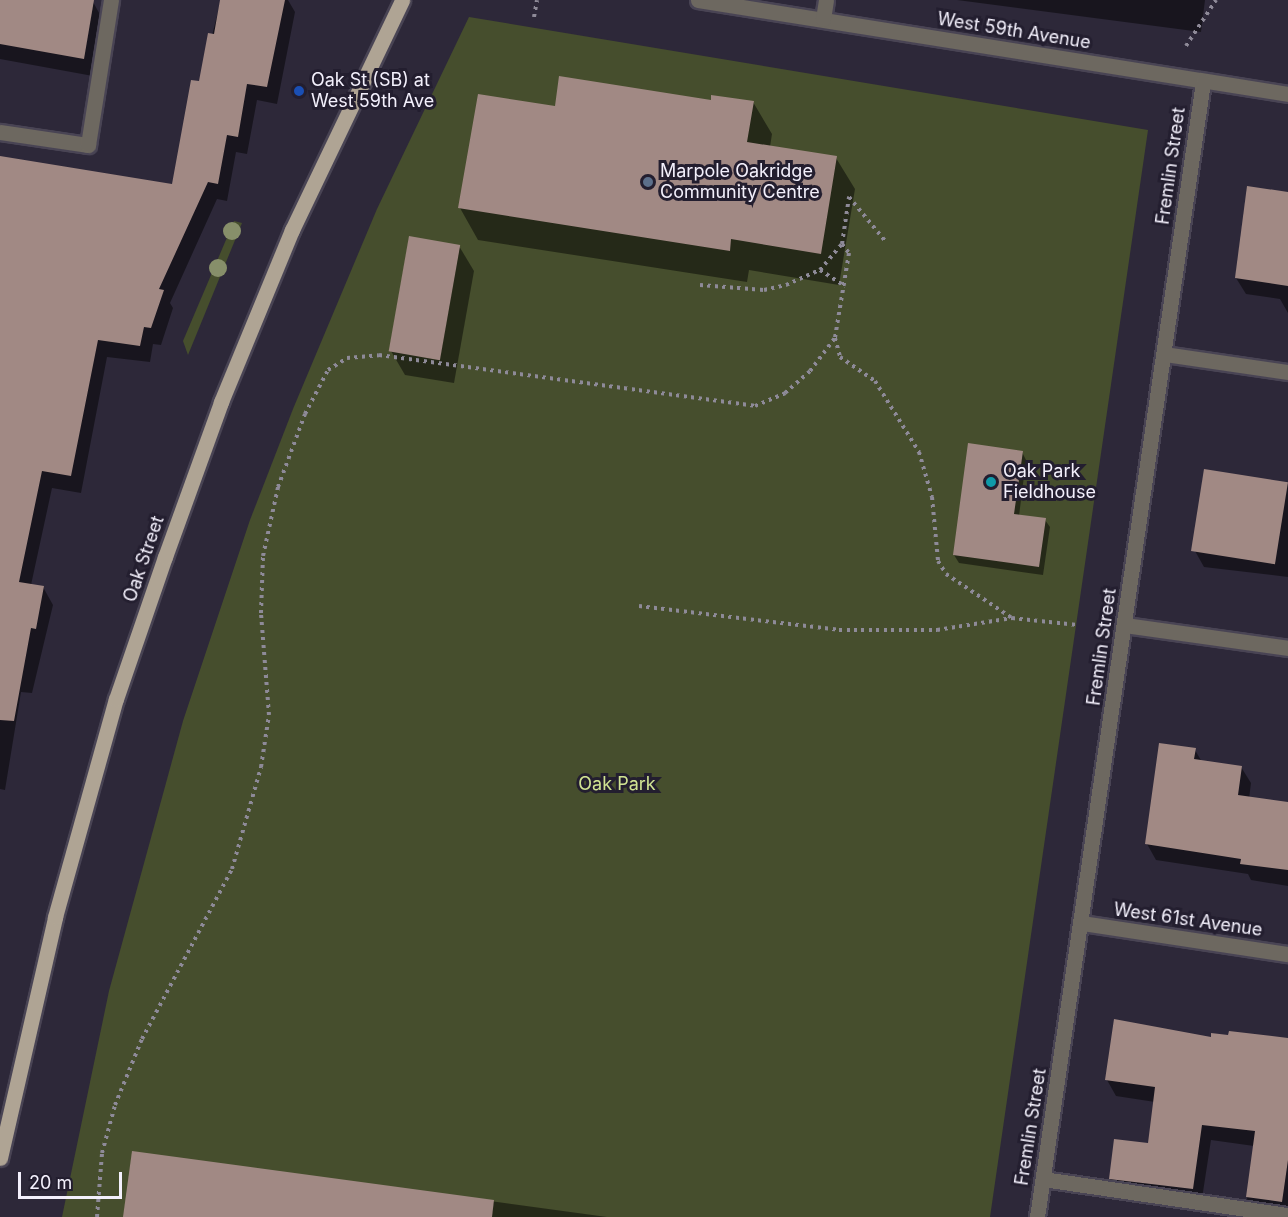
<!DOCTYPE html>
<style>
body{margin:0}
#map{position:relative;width:1288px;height:1217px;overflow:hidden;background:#2d2839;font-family:Inter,sans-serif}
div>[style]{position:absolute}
.green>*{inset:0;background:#464e2d}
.shadow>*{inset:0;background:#0007}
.building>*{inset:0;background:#a18984;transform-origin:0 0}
.path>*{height:4px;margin-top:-2px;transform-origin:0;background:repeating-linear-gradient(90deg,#8e8a98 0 3px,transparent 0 7.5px)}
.roads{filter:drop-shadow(2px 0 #494454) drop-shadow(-2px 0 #494454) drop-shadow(0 2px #494454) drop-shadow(0 -2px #494454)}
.minor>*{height:15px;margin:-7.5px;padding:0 7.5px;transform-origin:7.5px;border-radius:7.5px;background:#6d6860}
.major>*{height:15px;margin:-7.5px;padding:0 7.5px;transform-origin:7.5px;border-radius:7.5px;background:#afa494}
.trees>*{width:18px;height:18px;margin:-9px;border-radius:50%;background:#878f6a}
.dots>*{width:16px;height:16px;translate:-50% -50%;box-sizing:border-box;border:3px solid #231e2f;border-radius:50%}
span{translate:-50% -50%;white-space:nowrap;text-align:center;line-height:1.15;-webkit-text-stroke:6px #231e2f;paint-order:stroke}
.street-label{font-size:18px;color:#f3f0fc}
.poi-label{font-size:18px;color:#f3f0fc}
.left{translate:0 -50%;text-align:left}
.park-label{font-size:18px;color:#d0e392}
.scale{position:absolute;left:18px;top:1172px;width:104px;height:27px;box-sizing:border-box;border:3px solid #f3f0fc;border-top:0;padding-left:8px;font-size:18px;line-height:21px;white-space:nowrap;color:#f3f0fc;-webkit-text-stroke:4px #231e2f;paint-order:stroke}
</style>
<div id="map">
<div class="green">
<i style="clip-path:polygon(469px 17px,1148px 130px,990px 1217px,62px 1217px,109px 991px,183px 721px,250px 520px,293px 409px,377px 209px)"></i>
<i style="clip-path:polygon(234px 221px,242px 223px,188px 355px,183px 341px)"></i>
</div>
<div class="shadow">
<i style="clip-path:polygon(0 0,93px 2px,103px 20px,93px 76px,0 59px)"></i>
<i style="clip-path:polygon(221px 0,288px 0,295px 12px,277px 104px,257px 100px,247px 154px,236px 152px,227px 201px,217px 199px,170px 303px,173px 308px,161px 345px,153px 344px,150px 362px,107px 357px,81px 493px,52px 488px,31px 585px,43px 587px,53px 605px,32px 693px,21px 692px,5px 790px,0 789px,0 157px,174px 185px)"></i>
<i style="clip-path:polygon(957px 0,1205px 0,1201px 32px)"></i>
<i style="clip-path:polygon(712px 101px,753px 102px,772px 134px,770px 147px,836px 158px,855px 189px,839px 285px,749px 270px,747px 282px,478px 240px,460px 208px,556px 108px)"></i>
<i style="clip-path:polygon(1288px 194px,1288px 313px,1280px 299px,1246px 294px,1236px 278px)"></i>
<i style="clip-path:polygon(459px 246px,474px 271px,454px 383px,405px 375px,391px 351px)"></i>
<i style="clip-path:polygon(1022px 452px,1026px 460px,1019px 516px,1045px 520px,1050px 527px,1043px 575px,959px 563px,954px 555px)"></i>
<i style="clip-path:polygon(1205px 471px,1288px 484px,1288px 577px,1204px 567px,1195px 551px)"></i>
<i style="clip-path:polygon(1195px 750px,1202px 762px,1241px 767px,1251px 783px,1249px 799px,1288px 806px,1288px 886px,1251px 880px,1248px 874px,1156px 860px,1147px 844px)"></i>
<i style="clip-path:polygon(1213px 1035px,1288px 1043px,1288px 1217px,1256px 1215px,1247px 1199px,1254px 1146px,1211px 1140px,1201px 1205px,1120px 1195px,1111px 1179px,1149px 1145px,1155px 1102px,1116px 1096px,1107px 1080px,1212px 1039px)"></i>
<i style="clip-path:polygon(133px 1152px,607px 1217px,124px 1217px)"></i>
</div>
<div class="building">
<i style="clip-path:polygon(0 0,94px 0,84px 59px,0 44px)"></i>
<i style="clip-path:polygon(220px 0,285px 0,267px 87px,247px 84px,238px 137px,227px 135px,218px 184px,208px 182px,159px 289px,164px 290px,151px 328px,144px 327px,140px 346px,98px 340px,71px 476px,42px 471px,19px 582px,44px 586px,36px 629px,31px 628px,14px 721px,0 720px,0 156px,172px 184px,191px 80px,199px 81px,208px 33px,214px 34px)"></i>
<i style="clip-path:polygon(559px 76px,711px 100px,711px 95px,754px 101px,747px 142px,837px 156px,821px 254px,731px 239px,730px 251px,458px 208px,478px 94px,555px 106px)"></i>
<i style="clip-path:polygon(1247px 186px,1288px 192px,1288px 286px,1235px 278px)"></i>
<i style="left:409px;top:236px;width:52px;height:117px;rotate:10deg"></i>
<i style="clip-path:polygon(968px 443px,1023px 451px,1014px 514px,1046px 518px,1039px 567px,953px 555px)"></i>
<i style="left:1204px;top:469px;width:85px;height:83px;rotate:9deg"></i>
<i style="clip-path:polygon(1159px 743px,1196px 748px,1194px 759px,1242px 766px,1238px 795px,1288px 802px,1288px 870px,1240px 864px,1241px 859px,1145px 844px)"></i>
<i style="clip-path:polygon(1114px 1019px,1211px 1037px,1211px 1033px,1228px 1035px,1229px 1031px,1288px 1038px,1288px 1160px,1282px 1202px,1246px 1197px,1255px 1131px,1202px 1125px,1193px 1189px,1109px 1179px,1114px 1139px,1148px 1143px,1155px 1087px,1105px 1080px)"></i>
<i style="clip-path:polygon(132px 1151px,494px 1200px,492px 1217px,123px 1217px)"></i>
</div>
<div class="path">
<i style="left:534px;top:17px;width:17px;rotate:-80deg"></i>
<i style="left:1186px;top:46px;width:55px;rotate:-56.9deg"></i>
<i style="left:849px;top:197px;width:58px;rotate:50.6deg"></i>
<i style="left:842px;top:244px;width:11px;rotate:52deg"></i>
<i style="left:849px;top:253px;width:86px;rotate:99.4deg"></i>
<i style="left:835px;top:338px;width:20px;rotate:75deg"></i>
<i style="left:840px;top:357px;width:42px;rotate:34.4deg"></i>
<i style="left:875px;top:381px;width:84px;rotate:58.2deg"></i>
<i style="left:919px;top:452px;width:47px;rotate:73.9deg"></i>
<i style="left:932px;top:497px;width:64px;rotate:84.6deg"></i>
<i style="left:938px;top:561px;width:15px;rotate:58deg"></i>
<i style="left:946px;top:574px;width:79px;rotate:33.7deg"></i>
<i style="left:820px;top:270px;width:30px;rotate:33deg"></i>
<i style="left:700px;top:285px;width:64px;rotate:4.5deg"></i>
<i style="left:764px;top:290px;width:23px;rotate:-13deg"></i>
<i style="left:786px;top:285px;width:37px;rotate:-24deg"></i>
<i style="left:820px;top:270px;width:34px;rotate:-50deg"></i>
<i style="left:842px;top:244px;width:48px;rotate:-81.5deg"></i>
<i style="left:639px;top:606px;width:201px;rotate:6.8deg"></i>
<i style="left:839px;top:630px;width:98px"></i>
<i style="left:937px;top:630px;width:76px;rotate:-9.1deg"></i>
<i style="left:1012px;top:618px;width:66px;rotate:6.1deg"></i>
<i style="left:97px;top:1217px;width:64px;rotate:-85.5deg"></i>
<i style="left:102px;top:1153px;width:50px;rotate:-74.8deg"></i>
<i style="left:115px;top:1105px;width:71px;rotate:-67.8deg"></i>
<i style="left:142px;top:1039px;width:192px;rotate:-62.1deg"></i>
<i style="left:232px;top:869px;width:106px;rotate:-74.1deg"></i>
<i style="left:261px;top:767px;width:53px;rotate:-81.3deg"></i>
<i style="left:269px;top:715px;width:102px;rotate:-94.5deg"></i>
<i style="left:261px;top:613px;width:57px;rotate:-88deg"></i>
<i style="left:263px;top:556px;width:71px;rotate:-77.7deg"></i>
<i style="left:278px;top:487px;width:78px;rotate:-69.7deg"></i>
<i style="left:305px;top:414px;width:50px;rotate:-62.4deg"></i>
<i style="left:328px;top:370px;width:22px;rotate:-32deg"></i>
<i style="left:347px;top:358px;width:32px;rotate:-5deg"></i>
<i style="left:379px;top:355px;width:379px;rotate:7.7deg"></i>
<i style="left:755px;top:406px;width:33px;rotate:-23deg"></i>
<i style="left:785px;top:393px;width:33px;rotate:-41deg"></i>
<i style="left:810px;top:371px;width:41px;rotate:-52.9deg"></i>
</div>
<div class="roads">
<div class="minor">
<i style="left:698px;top:0;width:597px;rotate:9.05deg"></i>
<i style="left:823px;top:19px;width:19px;rotate:-81deg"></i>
<i style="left:0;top:132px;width:89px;rotate:8.4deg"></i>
<i style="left:88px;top:145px;width:147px;rotate:-81deg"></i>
<i style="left:1164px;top:354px;width:125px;rotate:8.3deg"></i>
<i style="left:1125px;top:625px;width:165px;rotate:8deg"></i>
<i style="left:1082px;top:923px;width:208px;rotate:8.6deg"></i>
<i style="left:1043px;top:1179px;width:248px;rotate:8.4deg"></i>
<i style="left:1037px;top:1217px;width:1147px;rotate:-81.68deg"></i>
</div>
<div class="major">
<i style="left:0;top:1158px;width:247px;rotate:-77.1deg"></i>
<i style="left:55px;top:917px;width:226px;rotate:-74.4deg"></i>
<i style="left:116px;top:699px;width:150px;rotate:-71deg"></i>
<i style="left:165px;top:557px;width:165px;rotate:-70.1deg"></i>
<i style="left:221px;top:402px;width:186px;rotate:-67.6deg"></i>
<i style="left:292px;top:230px;width:255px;rotate:-64.4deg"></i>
</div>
</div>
<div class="trees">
<i style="left:232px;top:231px"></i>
<i style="left:218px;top:268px"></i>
</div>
<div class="dots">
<i style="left:299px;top:91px;background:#1a4fb4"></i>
<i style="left:648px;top:182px;background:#5c6f8a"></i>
<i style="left:991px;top:482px;background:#0f9aa8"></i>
</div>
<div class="street-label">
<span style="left:1014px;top:31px;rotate:9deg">West 59th Avenue</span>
<span style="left:1171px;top:166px;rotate:-82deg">Fremlin Street</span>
<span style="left:144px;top:559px;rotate:-71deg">Oak Street</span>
<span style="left:1102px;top:647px;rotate:-82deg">Fremlin Street</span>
<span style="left:1188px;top:920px;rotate:8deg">West 61st Avenue</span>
<span style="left:1031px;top:1127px;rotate:-81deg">Fremlin Street</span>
</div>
<div class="poi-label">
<span class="left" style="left:311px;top:91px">Oak St (SB) at<br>West 59th Ave</span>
<span class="left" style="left:660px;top:182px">Marpole Oakridge<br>Community Centre</span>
<span class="left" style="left:1003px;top:482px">Oak Park<br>Fieldhouse</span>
</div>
<div class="park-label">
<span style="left:617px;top:784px">Oak Park</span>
</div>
<div class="scale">20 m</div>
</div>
